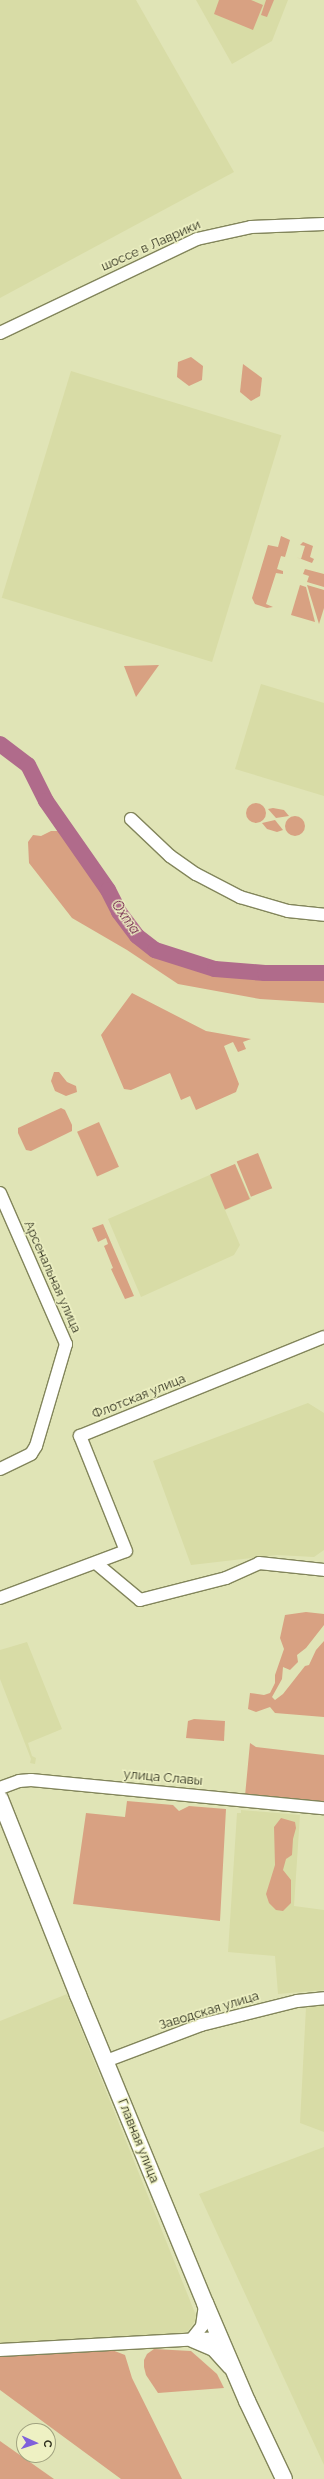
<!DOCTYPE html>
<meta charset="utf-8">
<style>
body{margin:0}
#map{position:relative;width:324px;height:2479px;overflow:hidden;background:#e0e4b6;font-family:Raleway,sans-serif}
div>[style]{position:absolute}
.built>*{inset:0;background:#d8dca6;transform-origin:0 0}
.green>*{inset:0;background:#d8a182;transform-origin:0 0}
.round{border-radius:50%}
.river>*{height:16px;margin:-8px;padding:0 8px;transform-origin:8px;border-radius:8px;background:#b06b8b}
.roads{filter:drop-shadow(1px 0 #82855b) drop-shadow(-1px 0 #82855b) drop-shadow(0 1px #82855b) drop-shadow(0 -1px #82855b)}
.minor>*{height:12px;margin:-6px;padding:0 6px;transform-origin:6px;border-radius:6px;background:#fff}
.major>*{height:16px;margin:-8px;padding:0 8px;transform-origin:8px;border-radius:8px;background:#fff}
span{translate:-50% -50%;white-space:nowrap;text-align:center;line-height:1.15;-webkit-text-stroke:3px #eef1c3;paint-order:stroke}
.street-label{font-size:13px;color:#2d2e1c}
.water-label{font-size:14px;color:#640f40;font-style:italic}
.north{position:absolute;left:16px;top:2423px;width:40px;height:40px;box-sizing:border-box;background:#eef1c3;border:1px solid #a1a380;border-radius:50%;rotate:93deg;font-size:11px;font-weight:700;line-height:16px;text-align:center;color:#2d2e1c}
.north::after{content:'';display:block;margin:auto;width:14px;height:18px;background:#7f61db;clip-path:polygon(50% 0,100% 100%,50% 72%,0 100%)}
</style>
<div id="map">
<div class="built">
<i style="clip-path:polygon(0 0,136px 0,234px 172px,0 298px)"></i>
<i style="clip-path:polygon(196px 0,288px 0,272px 41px,232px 64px)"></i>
<i style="left:71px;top:371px;width:220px;height:237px;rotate:17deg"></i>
<i style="clip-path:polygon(261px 684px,324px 703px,324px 796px,235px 769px)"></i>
<i style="clip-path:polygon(235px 1164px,251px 1199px,225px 1210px,240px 1245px,234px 1255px,141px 1297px,108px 1219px)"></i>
<i style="clip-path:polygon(308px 1403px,324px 1413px,324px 1550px,314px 1557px,277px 1555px,191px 1565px,153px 1461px)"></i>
<i style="clip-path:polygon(27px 1642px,62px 1729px,28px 1743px,32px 1756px,36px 1758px,35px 1764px,30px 1763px,31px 1759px,0 1679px,0 1650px)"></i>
<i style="clip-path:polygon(241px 1810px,300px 1815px,294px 1906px,324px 1910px,324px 1990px,278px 1994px,275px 1956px,228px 1952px,237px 1813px,241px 1813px)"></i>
<i style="clip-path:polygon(67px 1994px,197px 2318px,188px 2331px,180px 2334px,0 2346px,0 2021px)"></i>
<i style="clip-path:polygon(324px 2005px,324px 2132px,300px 2123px,306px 2007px)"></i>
<i style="clip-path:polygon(324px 2147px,324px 2465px,199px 2194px)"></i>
</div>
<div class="green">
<i style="clip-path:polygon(219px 0,251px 0,263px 5px,253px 30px,214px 14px)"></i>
<i style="clip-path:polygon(266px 0,274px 0,267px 17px,261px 15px)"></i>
<i style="clip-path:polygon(191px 357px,203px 366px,202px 380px,189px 386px,177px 377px,178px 362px)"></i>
<i style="clip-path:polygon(243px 364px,262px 378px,260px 396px,251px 401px,240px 392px)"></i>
<i style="clip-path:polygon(281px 536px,290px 540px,285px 557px,281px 556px,277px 569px,283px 571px,283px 574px,276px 573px,266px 604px,273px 607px,267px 608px,255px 604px,252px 598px,268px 545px,278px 547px)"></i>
<i style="clip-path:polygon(303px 542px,313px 546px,310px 557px,314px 559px,312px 563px,296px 557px,301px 559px,305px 546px,300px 545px)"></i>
<i style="clip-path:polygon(305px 569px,324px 574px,324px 587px,307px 582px,309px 576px,303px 574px)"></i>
<i style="clip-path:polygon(300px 585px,306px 587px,315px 622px,291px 615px)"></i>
<i style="clip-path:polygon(307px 585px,324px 590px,324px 608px,319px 624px)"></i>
<i style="clip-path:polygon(159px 665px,136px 697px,124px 666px)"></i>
<i class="round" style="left:246px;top:803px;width:20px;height:20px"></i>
<i style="clip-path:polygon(273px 808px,284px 810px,289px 816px,276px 818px,268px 809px)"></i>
<i class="round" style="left:285px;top:816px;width:20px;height:20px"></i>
<i style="clip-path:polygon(275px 820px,283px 830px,277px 832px,267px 829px,262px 823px)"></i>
<i style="clip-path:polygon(51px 831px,61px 831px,94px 876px,128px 933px,153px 951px,214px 973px,324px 975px,324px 1003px,260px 999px,178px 984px,127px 950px,72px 918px,29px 863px,28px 842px,33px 835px,41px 836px)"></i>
<i style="clip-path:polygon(132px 993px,206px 1031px,251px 1039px,243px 1042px,246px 1049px,238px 1052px,233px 1042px,224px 1046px,239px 1084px,236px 1092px,196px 1110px,190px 1096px,181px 1100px,170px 1073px,131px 1090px,124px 1089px,101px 1035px)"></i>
<i style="clip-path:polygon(54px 1072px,59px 1072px,67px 1082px,76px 1086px,77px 1092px,66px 1096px,55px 1091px,51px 1081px)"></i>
<i style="clip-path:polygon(61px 1108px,65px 1110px,72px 1125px,72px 1131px,31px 1151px,26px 1150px,18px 1133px,18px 1128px)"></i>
<i style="left:99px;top:1122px;width:49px;height:24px;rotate:66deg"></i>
<i style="left:258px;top:1153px;width:38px;height:23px;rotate:68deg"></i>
<i style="left:235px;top:1164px;width:38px;height:27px;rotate:67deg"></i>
<i style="clip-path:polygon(103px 1224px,134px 1296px,125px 1299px,111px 1269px,113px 1268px,104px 1246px,108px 1244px,106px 1238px,98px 1242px,92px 1228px)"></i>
<i style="clip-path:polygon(306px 1612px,324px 1614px,324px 1625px,306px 1648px,297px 1655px,298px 1662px,290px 1670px,283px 1667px,282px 1679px,272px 1697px,275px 1700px,283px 1694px,305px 1666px,309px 1665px,316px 1650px,324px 1641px,324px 1717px,275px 1713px,270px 1707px,256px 1712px,248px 1709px,250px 1693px,264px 1695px,270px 1693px,275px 1683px,275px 1675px,284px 1649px,280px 1638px,285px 1615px)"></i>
<i style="clip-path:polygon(194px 1719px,225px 1721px,224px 1741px,186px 1738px,188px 1721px)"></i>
<i style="clip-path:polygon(250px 1743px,256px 1747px,324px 1755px,324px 1804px,245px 1796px)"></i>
<i style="clip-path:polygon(127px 1801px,173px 1805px,179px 1811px,189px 1806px,226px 1809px,220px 1921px,73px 1904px,86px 1813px,125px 1817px)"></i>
<i style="clip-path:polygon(281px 1818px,295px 1822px,296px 1828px,293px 1839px,292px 1855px,286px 1859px,283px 1870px,291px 1880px,291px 1903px,283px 1911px,276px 1910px,269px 1903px,266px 1894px,275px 1865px,274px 1827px)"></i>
<i style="clip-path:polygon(154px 2349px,191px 2351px,217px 2374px,224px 2388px,158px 2393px,146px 2375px,144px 2367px,144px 2360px,147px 2354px)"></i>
<i style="clip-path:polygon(112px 2350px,125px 2355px,132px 2378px,182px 2479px,121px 2479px,0 2390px,0 2355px)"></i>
<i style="clip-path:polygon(0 2441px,54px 2479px,0 2479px)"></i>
</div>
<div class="river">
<i style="left:0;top:744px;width:35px;rotate:37deg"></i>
<i style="left:28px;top:765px;width:40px;rotate:63.4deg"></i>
<i style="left:46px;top:801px;width:108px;rotate:55.1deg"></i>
<i style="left:108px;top:890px;width:25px;rotate:63deg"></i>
<i style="left:119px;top:912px;width:30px;rotate:53deg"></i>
<i style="left:137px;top:936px;width:23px;rotate:38deg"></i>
<i style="left:155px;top:950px;width:63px;rotate:17.6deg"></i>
<i style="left:215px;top:969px;width:50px;rotate:4.6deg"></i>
<i style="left:265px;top:973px;width:59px"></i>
</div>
<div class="roads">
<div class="minor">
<i style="left:0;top:333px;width:218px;rotate:-25.5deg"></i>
<i style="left:197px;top:239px;width:55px;rotate:-12.5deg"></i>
<i style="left:251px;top:227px;width:73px;rotate:-2.4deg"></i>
<i style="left:131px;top:819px;width:54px;rotate:43.5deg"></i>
<i style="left:170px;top:856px;width:32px;rotate:35deg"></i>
<i style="left:196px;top:874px;width:50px;rotate:27.6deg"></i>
<i style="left:240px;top:897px;width:50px;rotate:16.3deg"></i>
<i style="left:288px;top:911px;width:36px;rotate:6deg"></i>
<i style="left:0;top:1193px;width:165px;rotate:66.4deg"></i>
<i style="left:66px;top:1344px;width:106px;rotate:106.4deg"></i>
<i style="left:36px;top:1446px;width:9px;rotate:122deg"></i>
<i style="left:31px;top:1454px;width:34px;rotate:154deg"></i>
<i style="left:97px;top:1564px;width:56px;rotate:39.9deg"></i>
<i style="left:140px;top:1600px;width:89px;rotate:-14.3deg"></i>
<i style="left:226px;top:1578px;width:36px;rotate:-24deg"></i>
<i style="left:259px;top:1563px;width:65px;rotate:6.1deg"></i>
<i style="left:0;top:1598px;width:134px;rotate:-20.5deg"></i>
<i style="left:126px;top:1551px;width:124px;rotate:-111.8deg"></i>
<i style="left:80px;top:1436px;width:263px;rotate:-22.1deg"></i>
<i style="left:0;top:1788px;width:20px;rotate:-20deg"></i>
<i style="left:19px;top:1781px;width:12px;rotate:-5deg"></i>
<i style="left:31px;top:1780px;width:294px;rotate:5.5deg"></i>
<i style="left:106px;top:2061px;width:102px;rotate:-20.8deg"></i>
<i style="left:201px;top:2025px;width:99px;rotate:-14deg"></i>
<i style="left:297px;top:2001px;width:27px;rotate:-6deg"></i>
<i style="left:192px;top:2339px;width:16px;rotate:-52deg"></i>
<i style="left:202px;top:2326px;width:22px;rotate:-82deg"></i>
<i style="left:192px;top:2341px;width:23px;rotate:23deg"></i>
<i style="left:213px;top:2350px;width:24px;rotate:48deg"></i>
<i style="left:0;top:2350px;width:220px;rotate:-3.1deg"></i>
</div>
<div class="major">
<i style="left:0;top:1799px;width:211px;rotate:68.3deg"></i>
<i style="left:78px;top:1995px;width:333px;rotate:67.6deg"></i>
<i style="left:205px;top:2303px;width:107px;rotate:66.8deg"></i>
<i style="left:247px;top:2401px;width:86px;rotate:64.6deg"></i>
</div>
</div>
<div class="street-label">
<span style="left:151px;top:246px;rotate:-24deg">шоссе в Лаврики</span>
<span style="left:52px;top:1277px;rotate:66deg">Арсенальная улица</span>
<span style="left:139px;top:1397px;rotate:-22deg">Флотская улица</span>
<span style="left:163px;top:1778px;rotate:5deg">улица Славы</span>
<span style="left:209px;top:2011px;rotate:-17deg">Заводская улица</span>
<span style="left:138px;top:2141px;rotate:68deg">Главная улица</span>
</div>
<div class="water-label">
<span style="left:126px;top:917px;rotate:55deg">Охта</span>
</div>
<div class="north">С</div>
</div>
